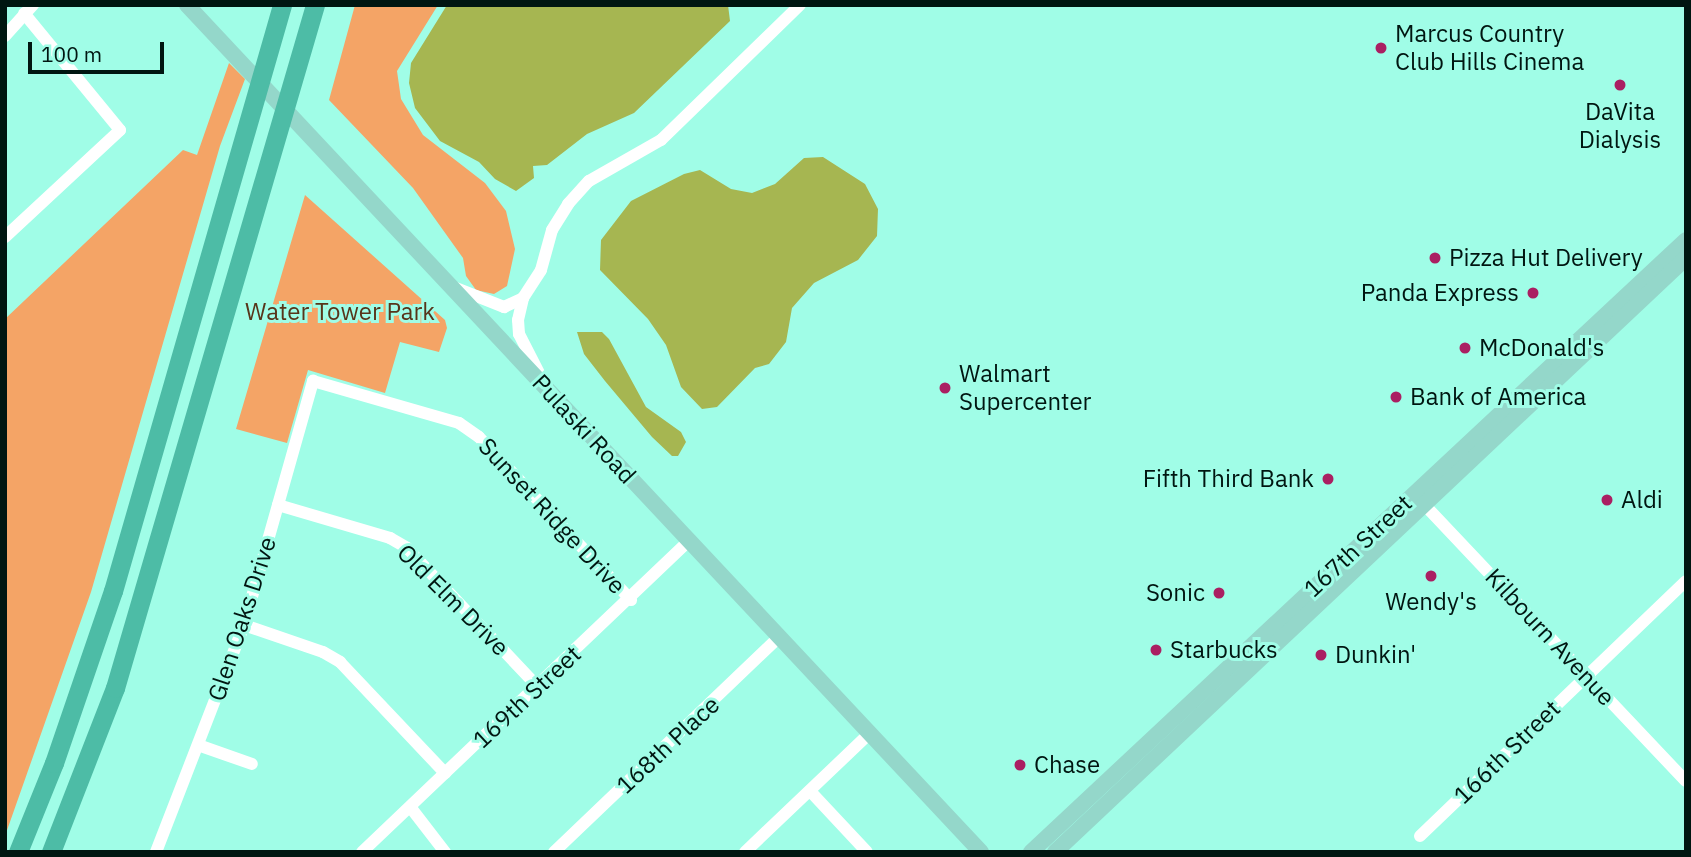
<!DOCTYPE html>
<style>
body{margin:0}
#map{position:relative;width:1691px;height:857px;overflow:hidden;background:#a0fde7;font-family:"IBM Plex Sans",sans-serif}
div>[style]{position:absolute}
.green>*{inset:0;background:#f4a466}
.water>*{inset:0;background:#a6b651}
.minor>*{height:12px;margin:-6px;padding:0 6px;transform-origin:6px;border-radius:6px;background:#fff}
.major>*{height:16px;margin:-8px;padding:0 8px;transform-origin:8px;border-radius:8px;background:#94d7ca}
.highway>*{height:19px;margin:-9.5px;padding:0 9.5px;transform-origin:9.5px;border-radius:9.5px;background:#4dbca6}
.dots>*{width:19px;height:19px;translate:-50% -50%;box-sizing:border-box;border:4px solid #a0fde7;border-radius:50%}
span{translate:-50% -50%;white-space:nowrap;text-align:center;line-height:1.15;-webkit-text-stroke:6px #a0fde7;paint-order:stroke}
.poi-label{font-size:24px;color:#001611}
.left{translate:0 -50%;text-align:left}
.right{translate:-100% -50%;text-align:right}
.park-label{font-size:24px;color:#57351a}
.street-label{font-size:24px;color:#001611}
.frame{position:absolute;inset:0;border:7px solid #001611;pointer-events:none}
.scale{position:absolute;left:28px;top:42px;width:136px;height:32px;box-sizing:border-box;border:4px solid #001611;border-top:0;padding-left:9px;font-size:21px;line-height:24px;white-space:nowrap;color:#001611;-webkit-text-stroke:5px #a0fde7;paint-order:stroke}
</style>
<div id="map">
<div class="green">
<i style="clip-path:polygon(355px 5px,438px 5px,397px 71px,401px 99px,423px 135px,485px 183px,506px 211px,515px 249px,507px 286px,494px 294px,476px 290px,466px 276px,463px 258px,413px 188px,329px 100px)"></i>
<i style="clip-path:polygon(229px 63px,245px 79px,220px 146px,91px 592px,5px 836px,5px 319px,183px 150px,197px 155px)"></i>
<i style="clip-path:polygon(305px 195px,445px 320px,447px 328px,439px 352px,400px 342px,385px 393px,308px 370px,287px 443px,236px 429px)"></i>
</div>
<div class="water">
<i style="clip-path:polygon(447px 5px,728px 5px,730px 21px,634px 113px,587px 134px,547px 165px,533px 166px,534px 178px,516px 191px,495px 179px,479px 162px,440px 141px,415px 108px,409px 83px,411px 63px)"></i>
<i style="clip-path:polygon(823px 157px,865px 184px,878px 209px,877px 236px,858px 260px,814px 283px,792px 308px,786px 342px,769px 364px,755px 368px,717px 407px,702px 409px,681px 387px,666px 345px,648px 319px,600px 270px,601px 240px,631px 201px,684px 174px,700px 170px,731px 189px,752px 193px,775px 184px,804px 158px)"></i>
<i style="clip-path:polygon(577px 332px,602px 332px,609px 339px,646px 407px,681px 432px,686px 442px,678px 456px,672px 456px,652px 437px,605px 381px,584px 354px)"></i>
</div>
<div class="minor">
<i style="left:5px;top:36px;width:42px;rotate:-47.9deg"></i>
<i style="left:5px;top:237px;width:157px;rotate:-42.9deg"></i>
<i style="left:120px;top:130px;width:151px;rotate:-129.4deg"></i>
<i style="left:456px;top:288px;width:52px;rotate:21.6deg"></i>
<i style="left:504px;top:307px;width:21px;rotate:-25deg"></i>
<i style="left:540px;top:375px;width:46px;rotate:-117.1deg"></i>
<i style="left:519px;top:334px;width:14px;rotate:-94deg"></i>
<i style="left:518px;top:320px;width:23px;rotate:-77deg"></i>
<i style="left:523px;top:298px;width:33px;rotate:-57deg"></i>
<i style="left:541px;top:270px;width:41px;rotate:-74.6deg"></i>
<i style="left:552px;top:230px;width:31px;rotate:-58deg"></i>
<i style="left:568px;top:204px;width:31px;rotate:-48deg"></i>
<i style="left:589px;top:181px;width:83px;rotate:-29.7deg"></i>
<i style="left:661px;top:140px;width:194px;rotate:-44.2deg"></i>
<i style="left:1419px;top:499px;width:388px;rotate:46.6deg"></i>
<i style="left:278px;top:505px;width:117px;rotate:16.4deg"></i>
<i style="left:390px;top:538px;width:20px;rotate:30deg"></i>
<i style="left:407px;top:548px;width:191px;rotate:46.7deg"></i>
<i style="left:244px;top:625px;width:83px;rotate:18.9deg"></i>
<i style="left:323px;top:652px;width:20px;rotate:30deg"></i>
<i style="left:340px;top:662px;width:153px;rotate:46.6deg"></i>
<i style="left:198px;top:745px;width:57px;rotate:19.4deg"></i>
<i style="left:810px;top:791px;width:83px;rotate:46.9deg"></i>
<i style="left:411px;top:808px;width:56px;rotate:52.3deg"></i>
<i style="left:1420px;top:836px;width:368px;rotate:-43.8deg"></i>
<i style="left:156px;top:852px;width:243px;rotate:-68.8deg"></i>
<i style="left:244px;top:625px;width:254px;rotate:-74.2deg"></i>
<i style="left:313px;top:381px;width:152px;rotate:16deg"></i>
<i style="left:459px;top:423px;width:24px;rotate:35deg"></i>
<i style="left:479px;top:437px;width:223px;rotate:47deg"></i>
<i style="left:362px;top:852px;width:451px;rotate:-43.6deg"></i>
<i style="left:554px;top:852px;width:311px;rotate:-43.7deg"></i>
<i style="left:745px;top:852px;width:173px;rotate:-43.6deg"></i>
</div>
<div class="major">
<i style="left:187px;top:5px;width:1161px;rotate:46.85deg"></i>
<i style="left:1031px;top:852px;width:896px;rotate:-43.06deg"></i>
<i style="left:1055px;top:852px;width:867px;rotate:-43.27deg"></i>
</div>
<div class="highway">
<i style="left:18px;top:852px;width:96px;rotate:-68deg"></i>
<i style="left:54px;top:763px;width:182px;rotate:-71.1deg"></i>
<i style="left:113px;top:591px;width:610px;rotate:-73.91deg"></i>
<i style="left:51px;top:852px;width:176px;rotate:-68.7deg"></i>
<i style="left:115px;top:688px;width:712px;rotate:-73.68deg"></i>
</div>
<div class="dots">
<i style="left:1381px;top:48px;background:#aa1f62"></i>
<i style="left:1620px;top:85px;background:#aa1f62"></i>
<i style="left:1435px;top:258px;background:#aa1f62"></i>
<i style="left:1533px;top:293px;background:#aa1f62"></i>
<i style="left:1465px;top:348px;background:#aa1f62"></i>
<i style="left:945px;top:388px;background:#aa1f62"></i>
<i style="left:1396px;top:397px;background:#aa1f62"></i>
<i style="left:1328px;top:479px;background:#aa1f62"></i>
<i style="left:1607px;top:500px;background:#aa1f62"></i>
<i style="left:1431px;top:576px;background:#aa1f62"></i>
<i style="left:1219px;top:593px;background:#aa1f62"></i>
<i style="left:1156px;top:650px;background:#aa1f62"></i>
<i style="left:1321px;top:655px;background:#aa1f62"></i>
<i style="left:1020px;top:765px;background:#aa1f62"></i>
</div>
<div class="poi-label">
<span class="left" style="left:1395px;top:48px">Marcus Country<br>Club Hills Cinema</span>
<span style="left:1620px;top:126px">DaVita<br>Dialysis</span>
<span class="left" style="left:1449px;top:258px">Pizza Hut Delivery</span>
<span class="right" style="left:1519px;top:293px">Panda Express</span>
<span class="left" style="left:1479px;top:348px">McDonald's</span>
<span class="left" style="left:959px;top:388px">Walmart<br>Supercenter</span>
<span class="left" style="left:1410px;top:397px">Bank of America</span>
<span class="right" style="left:1314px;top:479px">Fifth Third Bank</span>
<span class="left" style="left:1621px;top:500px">Aldi</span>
<span class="right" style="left:1205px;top:593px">Sonic</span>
<span style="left:1431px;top:602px">Wendy's</span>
<span class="left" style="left:1170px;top:650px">Starbucks</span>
<span class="left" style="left:1335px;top:655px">Dunkin'</span>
<span class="left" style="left:1034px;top:765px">Chase</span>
</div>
<div class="park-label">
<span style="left:340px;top:312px">Water Tower Park</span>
</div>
<div class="street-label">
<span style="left:584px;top:429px;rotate:47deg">Pulaski Road</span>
<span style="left:552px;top:516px;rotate:47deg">Sunset Ridge Drive</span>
<span style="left:1358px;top:546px;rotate:-43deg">167th Street</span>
<span style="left:453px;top:600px;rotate:45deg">Old Elm Drive</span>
<span style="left:242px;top:619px;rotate:-72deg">Glen Oaks Drive</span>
<span style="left:1550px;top:637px;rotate:47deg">Kilbourn Avenue</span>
<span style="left:527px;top:697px;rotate:-43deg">169th Street</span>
<span style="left:668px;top:745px;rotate:-43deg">168th Place</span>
<span style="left:1507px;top:752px;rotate:-44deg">166th Street</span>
</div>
<div class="frame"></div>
<div class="scale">100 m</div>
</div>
